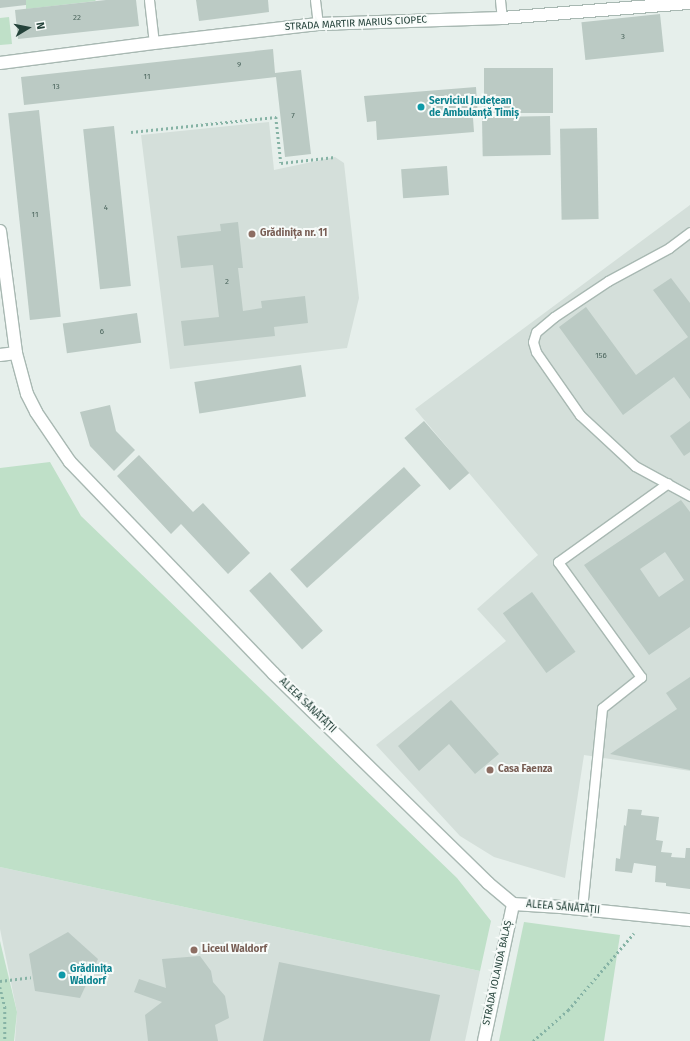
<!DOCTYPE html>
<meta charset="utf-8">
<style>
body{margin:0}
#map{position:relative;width:690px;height:1041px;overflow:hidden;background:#e6efeb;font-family:"Fira Sans",sans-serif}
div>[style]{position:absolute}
.built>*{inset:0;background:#d4dfda}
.green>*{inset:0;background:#bfe0c8}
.building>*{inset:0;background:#bbcac4;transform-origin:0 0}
.path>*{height:2.5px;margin-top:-1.25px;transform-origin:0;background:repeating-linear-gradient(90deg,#86b3a5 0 2px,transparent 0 5px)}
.roads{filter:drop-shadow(1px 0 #a8b8b2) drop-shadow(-1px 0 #a8b8b2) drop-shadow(0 1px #a8b8b2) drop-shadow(0 -1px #a8b8b2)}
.service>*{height:9px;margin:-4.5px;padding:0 4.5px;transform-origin:4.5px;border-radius:4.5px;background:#fff}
.minor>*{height:12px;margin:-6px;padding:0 6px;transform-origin:6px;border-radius:6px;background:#fff}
.dots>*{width:11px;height:11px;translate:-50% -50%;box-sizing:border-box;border:2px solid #f7fbf9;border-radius:50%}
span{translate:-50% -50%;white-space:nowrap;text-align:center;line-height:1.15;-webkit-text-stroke:4px #f7fbf9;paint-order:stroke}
.number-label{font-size:8px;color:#4a645c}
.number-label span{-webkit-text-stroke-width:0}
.street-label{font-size:10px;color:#24423a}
.culture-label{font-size:10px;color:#0d838f;font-weight:700}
.left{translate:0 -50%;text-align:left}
.education-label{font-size:10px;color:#785e54;font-weight:700}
.north{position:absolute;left:8px;top:8px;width:40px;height:40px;-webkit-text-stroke:3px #f7fbf9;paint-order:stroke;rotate:80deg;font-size:11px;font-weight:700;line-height:16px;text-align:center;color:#24423a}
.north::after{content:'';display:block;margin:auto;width:14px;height:18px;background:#24423a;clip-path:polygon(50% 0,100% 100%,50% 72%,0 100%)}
</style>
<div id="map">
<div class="built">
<i style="clip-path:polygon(269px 122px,274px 170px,335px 157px,344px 163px,359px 298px,347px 348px,170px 369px,141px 135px)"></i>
<i style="clip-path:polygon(690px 205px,690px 771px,584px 755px,565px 878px,494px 857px,460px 836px,376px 745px,506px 641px,477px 609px,538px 555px,415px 409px)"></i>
<i style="clip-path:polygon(0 867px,480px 971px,465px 1041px,15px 1041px,17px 1012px,0 929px)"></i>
</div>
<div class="green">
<i style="clip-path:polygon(26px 0,95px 0,96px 1px,26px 9px)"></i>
<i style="clip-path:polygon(9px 17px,12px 44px,0 45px,0 18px)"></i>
<i style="clip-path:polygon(50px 462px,81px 516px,457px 878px,491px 921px,480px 971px,0 867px,0 468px)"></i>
<i style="clip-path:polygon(524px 922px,620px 935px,604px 1041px,499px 1041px)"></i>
<i style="clip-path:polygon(0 941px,17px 1012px,14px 1041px,0 1041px)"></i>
</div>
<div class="building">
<i style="clip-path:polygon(0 0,26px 0,26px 5px,0 8px)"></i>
<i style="clip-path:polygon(106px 0,136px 0,139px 26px,18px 39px,15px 10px)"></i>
<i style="clip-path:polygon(196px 0,268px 0,269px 12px,199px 21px)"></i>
<i style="left:660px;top:14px;width:38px;height:79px;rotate:84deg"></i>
<i style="clip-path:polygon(273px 49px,275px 73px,301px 70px,311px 154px,285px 157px,276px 77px,24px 105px,21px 77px)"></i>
<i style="left:484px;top:68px;width:69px;height:45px"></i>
<i style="clip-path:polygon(476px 87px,478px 117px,473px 118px,474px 132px,377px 140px,376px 121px,367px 122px,364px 96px)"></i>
<i style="left:39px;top:110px;width:208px;height:31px;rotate:84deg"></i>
<i style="left:550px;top:116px;width:39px;height:68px;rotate:89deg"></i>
<i style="left:114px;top:126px;width:161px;height:31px;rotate:84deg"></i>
<i style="left:597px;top:128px;width:91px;height:37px;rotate:89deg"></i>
<i style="left:447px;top:166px;width:29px;height:46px;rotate:86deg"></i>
<i style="clip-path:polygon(238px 222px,243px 268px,238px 268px,243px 311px,262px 308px,261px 301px,305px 296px,308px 323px,274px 327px,275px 336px,184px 346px,181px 321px,219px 317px,213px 265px,181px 268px,177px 236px,221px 231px,220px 224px)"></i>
<i style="clip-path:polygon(671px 278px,690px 303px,690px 399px,674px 377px,623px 415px,559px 327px,586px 307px,636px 375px,688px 337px,653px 290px)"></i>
<i style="left:137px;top:313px;width:30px;height:75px;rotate:82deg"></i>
<i style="left:301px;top:365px;width:32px;height:108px;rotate:81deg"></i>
<i style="clip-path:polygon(110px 405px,116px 431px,135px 450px,114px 471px,90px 446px,80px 412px)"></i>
<i style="left:424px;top:421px;width:69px;height:26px;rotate:49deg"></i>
<i style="clip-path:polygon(690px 421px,690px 452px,684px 456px,670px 436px)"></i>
<i style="clip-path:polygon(139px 455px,193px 512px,203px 503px,250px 553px,228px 574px,181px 524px,171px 534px,117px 476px)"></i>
<i style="left:404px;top:467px;width:25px;height:153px;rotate:48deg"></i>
<i style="clip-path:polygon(evenodd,681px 500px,690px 512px,690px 627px,649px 655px,584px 565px,681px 500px,665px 552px,684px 580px,659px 597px,640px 569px,665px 552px)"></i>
<i style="left:270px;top:572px;width:79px;height:28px;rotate:48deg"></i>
<i style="left:532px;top:592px;width:74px;height:36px;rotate:54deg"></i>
<i style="clip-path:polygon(690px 677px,690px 770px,610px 754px,677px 709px,666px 693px)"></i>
<i style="clip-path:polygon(451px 700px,499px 754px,475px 774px,449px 744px,419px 771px,398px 746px)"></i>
<i style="clip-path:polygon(628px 809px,642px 810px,641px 815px,659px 817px,656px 840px,663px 841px,661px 852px,672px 853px,671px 857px,685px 858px,686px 848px,690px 848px,690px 889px,666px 886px,666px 883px,655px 882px,656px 866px,634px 863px,632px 873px,615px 871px,616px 858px,620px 859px,624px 825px,626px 826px)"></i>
<i style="clip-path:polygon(68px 932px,98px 959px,80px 998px,35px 991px,29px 954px)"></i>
<i style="clip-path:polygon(200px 956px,211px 971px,213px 982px,225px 996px,229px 1018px,215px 1025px,218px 1041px,148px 1041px,145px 1015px,162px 1002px,134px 992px,139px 979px,166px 988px,162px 959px)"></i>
<i style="clip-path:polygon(279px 962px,440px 995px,430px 1041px,263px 1041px)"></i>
</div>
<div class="path">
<i style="left:131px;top:132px;width:146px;rotate:-5.9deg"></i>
<i style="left:276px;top:117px;width:46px;rotate:83.8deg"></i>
<i style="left:281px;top:163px;width:54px;rotate:-6.3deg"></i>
<i style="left:0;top:981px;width:31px;rotate:-7deg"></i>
<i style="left:0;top:987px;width:21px;rotate:76deg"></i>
<i style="left:5px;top:1007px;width:34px;rotate:90deg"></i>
<i style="left:533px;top:1041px;width:47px;rotate:-41.5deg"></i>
<i style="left:568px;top:1010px;width:101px;rotate:-49.4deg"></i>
</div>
<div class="roads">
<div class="service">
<i style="left:149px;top:0;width:43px;rotate:83.4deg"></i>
<i style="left:315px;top:0;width:24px;rotate:83deg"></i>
<i style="left:500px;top:0;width:18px;rotate:84deg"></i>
<i style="left:690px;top:232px;width:26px;rotate:143deg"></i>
<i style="left:669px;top:248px;width:69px;rotate:151.6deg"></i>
<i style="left:608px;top:281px;width:65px;rotate:146.3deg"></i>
<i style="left:554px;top:317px;width:23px;rotate:140deg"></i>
<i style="left:536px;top:332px;width:10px;rotate:107deg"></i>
<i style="left:533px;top:342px;width:10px;rotate:73deg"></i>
<i style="left:536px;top:352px;width:77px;rotate:55.1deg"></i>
<i style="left:580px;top:415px;width:75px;rotate:42.8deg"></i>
<i style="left:635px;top:466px;width:63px;rotate:28.6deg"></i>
<i style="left:582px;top:909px;width:202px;rotate:-84.3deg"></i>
<i style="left:602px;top:708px;width:50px;rotate:-38.5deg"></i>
<i style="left:641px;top:677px;width:142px;rotate:-125.8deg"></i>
<i style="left:558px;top:562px;width:135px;rotate:-35.7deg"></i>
</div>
<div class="minor">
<i style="left:0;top:63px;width:155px;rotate:-7.4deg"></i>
<i style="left:154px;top:43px;width:165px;rotate:-6.6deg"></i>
<i style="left:318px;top:24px;width:184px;rotate:-1.9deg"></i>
<i style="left:502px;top:18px;width:189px;rotate:-4.6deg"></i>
<i style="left:0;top:231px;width:123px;rotate:82.5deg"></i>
<i style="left:16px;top:353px;width:42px;rotate:75deg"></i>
<i style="left:27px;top:394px;width:20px;rotate:63deg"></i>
<i style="left:36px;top:412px;width:60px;rotate:55.8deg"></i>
<i style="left:70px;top:462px;width:293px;rotate:46.1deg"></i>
<i style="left:273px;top:673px;width:301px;rotate:44.3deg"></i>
<i style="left:488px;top:883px;width:33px;rotate:40deg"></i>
<i style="left:513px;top:904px;width:48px;rotate:3.6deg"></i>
<i style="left:561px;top:907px;width:130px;rotate:5.8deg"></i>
<i style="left:0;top:355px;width:16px;rotate:-7deg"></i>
<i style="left:484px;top:1041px;width:140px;rotate:-78deg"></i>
</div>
</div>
<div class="dots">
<i style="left:421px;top:107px;background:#0f9aa8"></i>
<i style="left:252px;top:234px;background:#8d6e63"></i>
<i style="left:490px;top:770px;background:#8d6e63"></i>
<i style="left:194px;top:950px;background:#8d6e63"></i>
<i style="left:62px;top:975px;background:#0f9aa8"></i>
</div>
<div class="number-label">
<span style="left:77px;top:18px">22</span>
<span style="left:623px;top:37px">3</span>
<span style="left:239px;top:65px">9</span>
<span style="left:147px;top:77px">11</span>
<span style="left:56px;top:87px">13</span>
<span style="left:293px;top:116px">7</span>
<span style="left:106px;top:208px">4</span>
<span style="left:35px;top:215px">11</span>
<span style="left:227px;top:282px">2</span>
<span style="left:102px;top:332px">6</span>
<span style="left:601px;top:356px">156</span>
</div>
<div class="street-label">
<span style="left:356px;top:24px;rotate:-3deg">STRADA MARTIR MARIUS CIOPEC</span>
<span style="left:307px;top:706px;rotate:44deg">ALEEA SĂNĂTĂȚII</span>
<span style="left:563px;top:908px;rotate:5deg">ALEEA SĂNĂTĂȚII</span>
<span style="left:498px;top:973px;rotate:-78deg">STRADA IOLANDA BALAȘ</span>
</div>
<div class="culture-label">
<span class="left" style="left:429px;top:107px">Serviciul Județean<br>de Ambulanță Timiș</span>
<span class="left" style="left:70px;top:975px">Grădinița<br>Waldorf</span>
</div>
<div class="education-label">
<span class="left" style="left:260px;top:234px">Grădinița nr. 11</span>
<span class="left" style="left:498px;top:770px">Casa Faenza</span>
<span class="left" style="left:202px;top:950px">Liceul Waldorf</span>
</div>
<div class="north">N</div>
</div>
